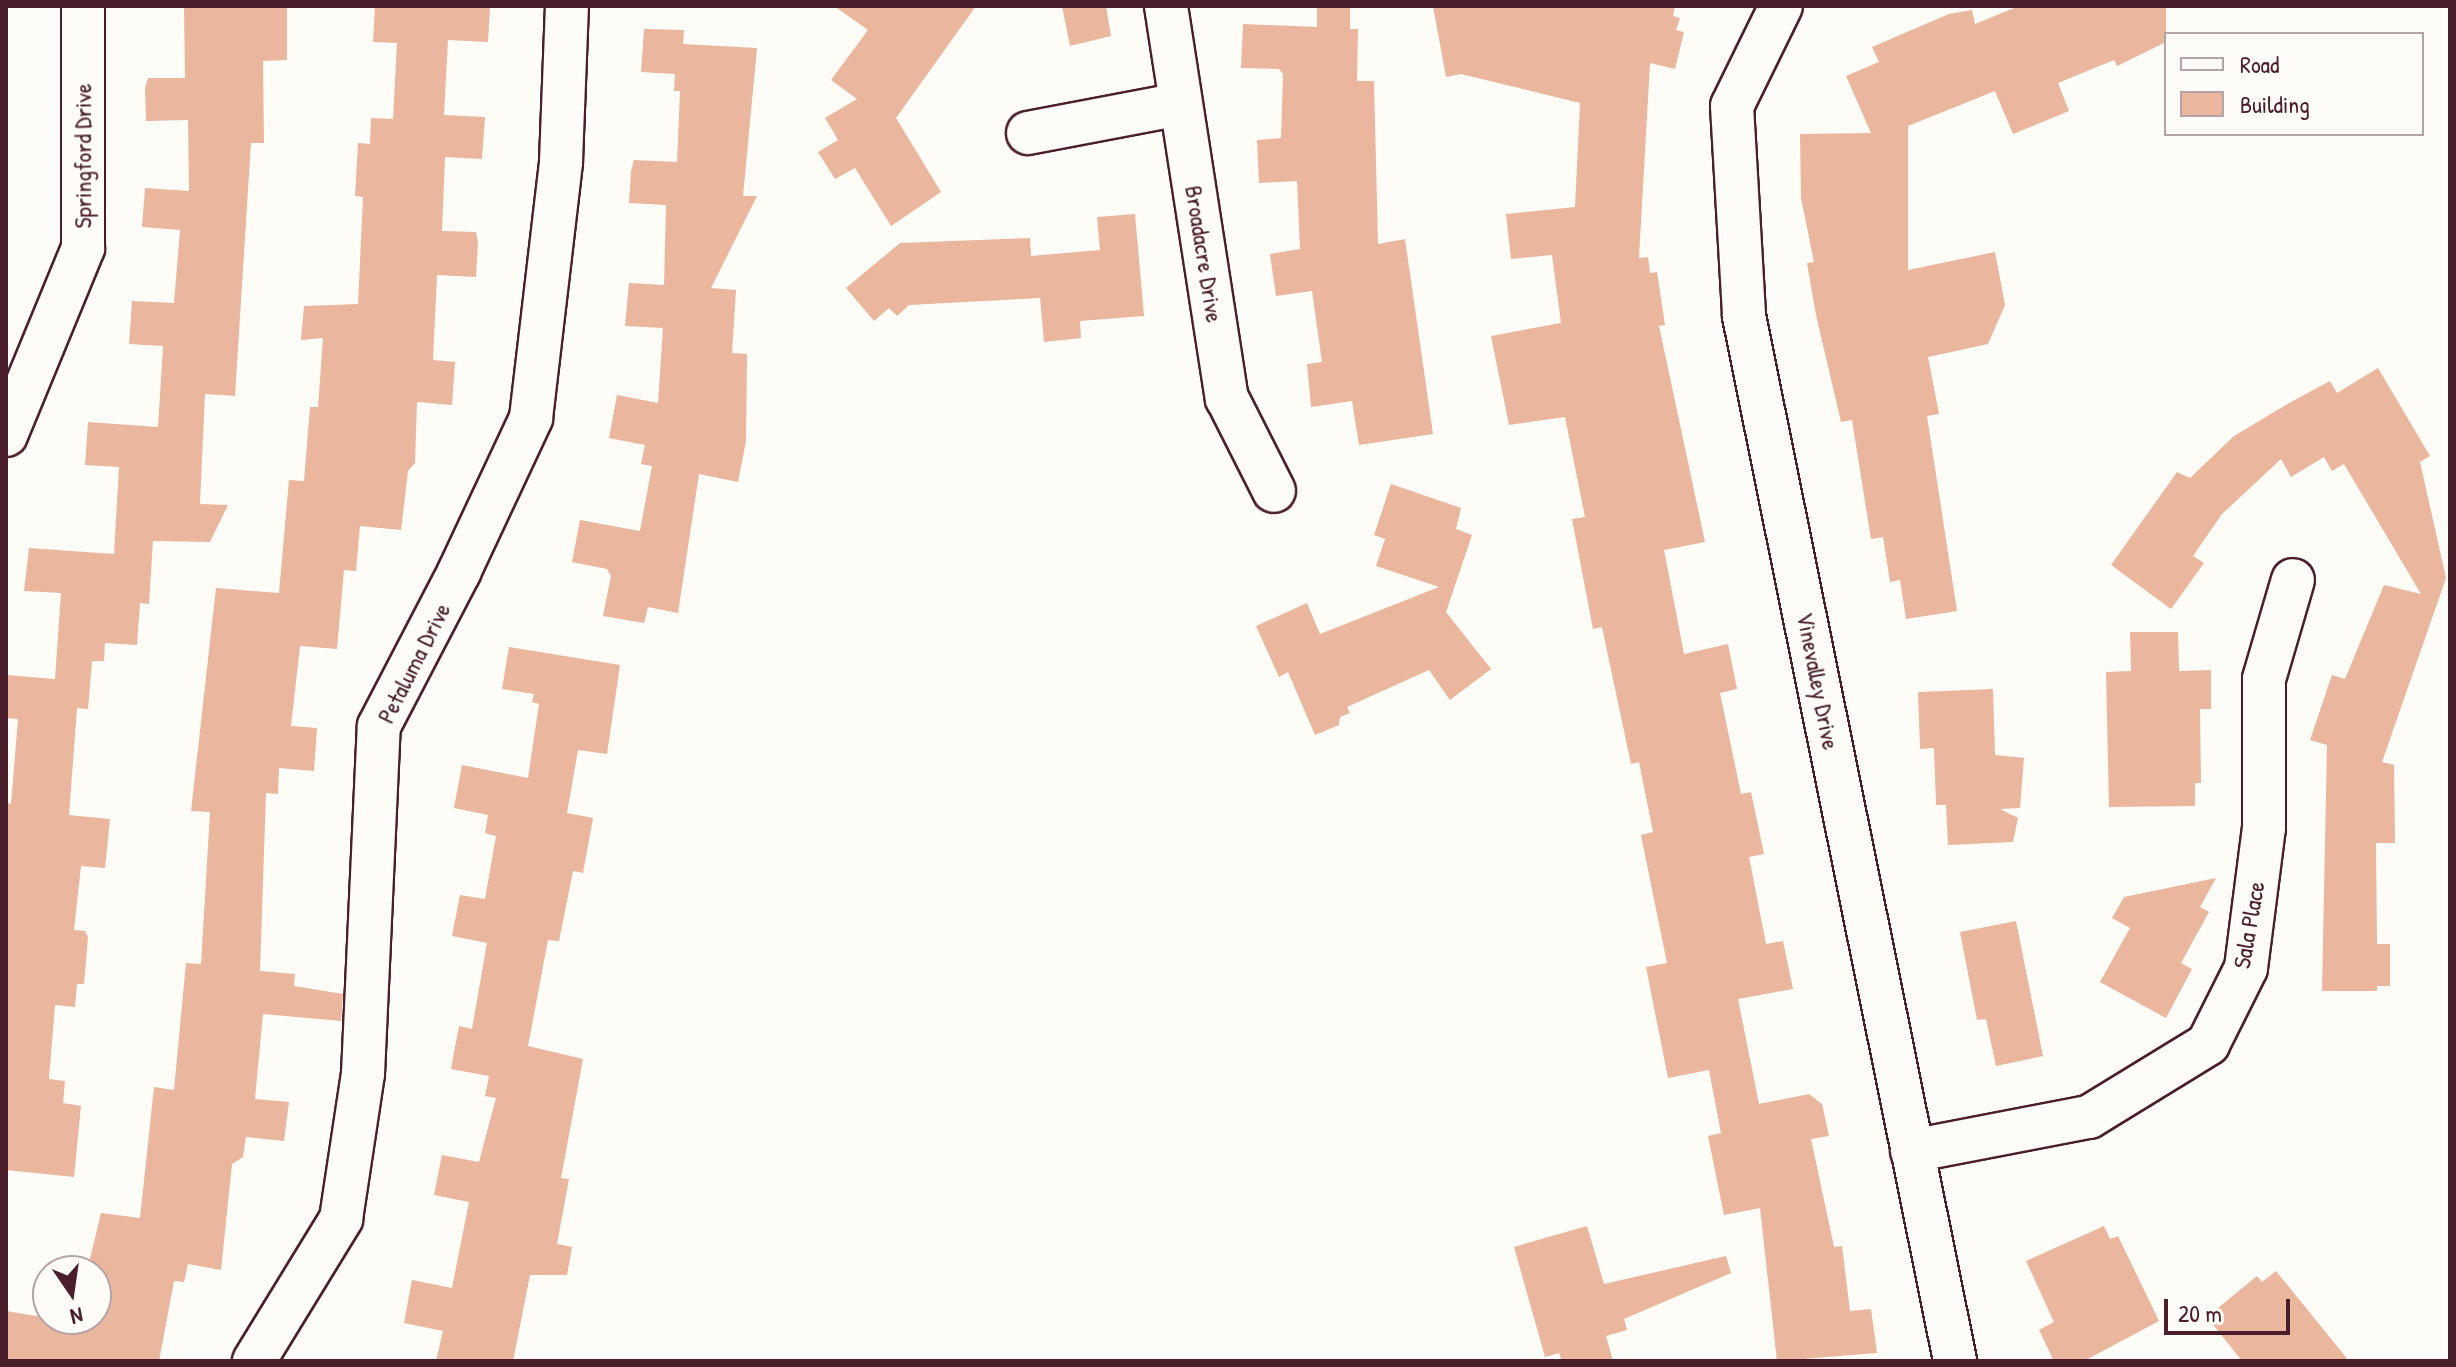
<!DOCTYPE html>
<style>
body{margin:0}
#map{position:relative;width:2456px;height:1367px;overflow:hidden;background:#fdfcf7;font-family:"Patrick Hand",sans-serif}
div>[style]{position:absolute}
.building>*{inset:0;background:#ebb69e}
.roads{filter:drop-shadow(2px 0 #4a1f2b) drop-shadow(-2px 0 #4a1f2b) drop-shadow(0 2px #4a1f2b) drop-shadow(0 -2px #4a1f2b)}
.minor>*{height:42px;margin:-21px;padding:0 21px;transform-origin:21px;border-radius:21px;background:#fdfcf7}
span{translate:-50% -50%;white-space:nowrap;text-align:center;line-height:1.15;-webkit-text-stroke:8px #fdfcf7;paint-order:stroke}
.street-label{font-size:24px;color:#4a1f2b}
.frame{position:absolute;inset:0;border:8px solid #4a1f2b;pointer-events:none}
.legend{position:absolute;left:2164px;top:32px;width:260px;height:104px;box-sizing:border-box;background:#fdfcf7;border:2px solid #b5a4a5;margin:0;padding:10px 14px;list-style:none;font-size:24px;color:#4a1f2b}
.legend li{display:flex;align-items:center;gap:16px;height:40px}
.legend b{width:40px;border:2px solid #b5a4a5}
.north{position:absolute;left:32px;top:1255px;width:80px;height:80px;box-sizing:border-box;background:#fdfcf7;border:2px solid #b5a4a5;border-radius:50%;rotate:167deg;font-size:22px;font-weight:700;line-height:32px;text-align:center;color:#4a1f2b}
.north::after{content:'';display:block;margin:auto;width:28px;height:36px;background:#4a1f2b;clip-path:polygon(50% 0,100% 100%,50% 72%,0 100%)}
.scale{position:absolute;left:2164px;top:1299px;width:126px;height:36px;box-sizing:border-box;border:4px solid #4a1f2b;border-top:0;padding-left:10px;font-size:24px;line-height:28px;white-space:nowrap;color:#4a1f2b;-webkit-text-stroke:6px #fdfcf7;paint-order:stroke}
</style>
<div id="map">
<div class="building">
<i style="clip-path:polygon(184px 6px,287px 6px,287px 60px,263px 61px,264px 143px,251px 143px,235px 396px,205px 394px,200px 504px,228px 505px,210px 542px,153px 541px,149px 604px,140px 603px,137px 645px,105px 643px,104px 661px,92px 661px,88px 709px,77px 708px,69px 815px,110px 819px,105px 868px,81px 866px,74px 930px,85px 931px,88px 937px,84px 984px,77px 984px,75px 1007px,55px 1005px,49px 1079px,65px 1081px,63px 1103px,81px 1106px,74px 1177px,6px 1170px,6px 803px,11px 804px,18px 719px,6px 718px,6px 675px,55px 679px,61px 593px,24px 591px,29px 548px,114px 554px,119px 467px,85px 465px,88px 422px,158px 427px,163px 346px,129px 344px,132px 301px,174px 303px,180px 230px,142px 227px,145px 188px,189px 191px,188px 120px,146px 121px,145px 88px,148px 78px,185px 78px)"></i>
<i style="clip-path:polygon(375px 6px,490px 6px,488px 42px,448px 40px,444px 115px,485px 117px,482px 159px,445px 157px,442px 231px,476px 232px,478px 242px,476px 277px,437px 275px,433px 360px,455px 362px,452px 405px,417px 402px,415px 463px,408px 471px,401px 530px,360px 526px,356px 571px,344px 570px,337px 649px,300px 646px,291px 726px,317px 728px,314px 771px,279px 768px,278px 794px,266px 793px,260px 971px,295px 974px,294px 986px,343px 994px,341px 1021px,263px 1014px,255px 1099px,289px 1102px,284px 1141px,246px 1137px,243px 1157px,232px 1164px,221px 1270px,188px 1264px,184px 1282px,174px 1281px,159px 1361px,6px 1361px,6px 1311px,78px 1323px,96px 1319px,96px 1271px,87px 1271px,101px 1213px,140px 1218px,154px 1087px,174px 1090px,186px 963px,201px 964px,210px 812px,191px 811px,216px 588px,279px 593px,289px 480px,304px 481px,310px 407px,318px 407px,323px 338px,301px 340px,304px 306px,358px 304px,363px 197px,355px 196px,358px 143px,370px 144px,371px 118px,393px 119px,397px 43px,373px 42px)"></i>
<i style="clip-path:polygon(834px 6px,976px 6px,896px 118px,941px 192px,891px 226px,855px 168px,835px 179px,818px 152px,838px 140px,825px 118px,857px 99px,831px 80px,868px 30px)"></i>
<i style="clip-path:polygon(1062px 6px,1106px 6px,1111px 36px,1070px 46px)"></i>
<i style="clip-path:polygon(1317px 6px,1350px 6px,1350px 29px,1358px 29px,1357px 81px,1374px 81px,1378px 244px,1405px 239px,1433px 434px,1359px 445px,1352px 401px,1311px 407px,1307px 364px,1322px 362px,1312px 291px,1276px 296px,1270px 254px,1300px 249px,1297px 181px,1259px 183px,1257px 140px,1281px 138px,1283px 74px,1279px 69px,1241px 68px,1243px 24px,1317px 27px)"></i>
<i style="clip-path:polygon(1433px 6px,1675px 6px,1673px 16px,1680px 18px,1676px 30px,1684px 32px,1675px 69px,1650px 63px,1639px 258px,1648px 257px,1650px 273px,1657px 272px,1665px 325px,1659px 326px,1705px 542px,1664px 550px,1684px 654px,1728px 644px,1737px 689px,1720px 693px,1741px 794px,1751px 792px,1764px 854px,1749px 857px,1766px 944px,1783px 941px,1793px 989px,1738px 999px,1759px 1104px,1809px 1094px,1822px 1104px,1829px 1136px,1811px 1139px,1834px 1247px,1842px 1246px,1850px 1311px,1871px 1309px,1877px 1353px,1777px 1361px,1760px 1208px,1724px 1215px,1708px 1136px,1721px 1133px,1709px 1070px,1668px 1078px,1646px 967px,1667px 963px,1641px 835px,1653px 832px,1639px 762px,1631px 764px,1602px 627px,1593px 629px,1572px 519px,1585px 517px,1565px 417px,1509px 425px,1491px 336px,1561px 323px,1552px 255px,1511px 259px,1506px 214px,1575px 207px,1580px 103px,1461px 74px,1446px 77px)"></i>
<i style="clip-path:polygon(2019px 6px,2166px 6px,2166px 42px,2117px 66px,2114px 60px,2058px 83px,2069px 111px,2013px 134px,1995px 91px,1908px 126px,1908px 270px,1995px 252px,2005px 305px,1988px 344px,1928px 357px,1939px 414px,1927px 416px,1957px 611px,1906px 619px,1900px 580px,1890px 582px,1883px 537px,1871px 539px,1852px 420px,1841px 422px,1816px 315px,1807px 263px,1814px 262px,1801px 198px,1800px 134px,1871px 133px,1846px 76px,1879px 62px,1872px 47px,1949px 14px,1972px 10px,1975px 24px)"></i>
<i style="clip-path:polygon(644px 29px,684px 30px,683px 44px,757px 48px,743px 196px,757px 196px,711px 288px,736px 290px,732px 353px,747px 354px,746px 441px,738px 482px,699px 474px,678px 613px,648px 607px,644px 623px,603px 616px,611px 576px,607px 569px,572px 562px,580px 520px,640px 531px,652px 466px,641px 464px,645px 445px,609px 438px,617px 395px,658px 403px,663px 328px,625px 326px,629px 283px,664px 285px,666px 205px,629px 203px,631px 171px,634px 160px,677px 162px,680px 91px,674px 91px,675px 74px,641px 72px)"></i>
<i style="clip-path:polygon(1135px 214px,1144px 316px,1080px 321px,1081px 338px,1044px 342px,1040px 298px,909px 305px,897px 316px,889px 308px,874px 321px,846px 288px,900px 243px,1030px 238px,1031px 256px,1100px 250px,1097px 217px)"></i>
<i style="clip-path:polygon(2378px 368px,2430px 456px,2420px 462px,2446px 578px,2382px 762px,2394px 765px,2395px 843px,2376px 843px,2377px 944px,2390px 944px,2390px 986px,2377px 986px,2377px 991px,2322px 991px,2327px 745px,2310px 740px,2332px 675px,2345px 679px,2384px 585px,2421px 594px,2344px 464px,2332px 471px,2324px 457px,2291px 477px,2281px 459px,2222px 514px,2193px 556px,2204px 563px,2171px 609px,2111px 565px,2177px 472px,2190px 478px,2234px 436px,2291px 402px,2330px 381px,2337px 393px)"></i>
<i style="clip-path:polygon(1391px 484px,1461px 508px,1456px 529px,1472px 535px,1446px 612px,1491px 669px,1450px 700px,1429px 670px,1347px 707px,1350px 713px,1340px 717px,1339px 725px,1315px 735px,1288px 672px,1279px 677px,1256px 626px,1307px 603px,1320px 634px,1439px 587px,1376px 566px,1385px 539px,1374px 535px)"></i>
<i style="clip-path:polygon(2130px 632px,2178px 632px,2179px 671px,2211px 670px,2211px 709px,2200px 709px,2201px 783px,2195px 783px,2195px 806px,2109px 807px,2106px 672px,2131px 671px)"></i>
<i style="clip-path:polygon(509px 647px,620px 665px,607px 754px,578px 750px,567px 813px,593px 818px,583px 873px,573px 871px,559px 941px,548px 940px,528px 1046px,583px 1059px,561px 1178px,569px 1179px,557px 1244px,572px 1247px,567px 1275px,530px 1275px,513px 1361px,436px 1361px,443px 1331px,404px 1323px,412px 1280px,452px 1288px,469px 1202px,434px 1195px,442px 1155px,479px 1162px,496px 1098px,485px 1096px,489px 1076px,451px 1069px,459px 1026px,472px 1029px,487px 943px,452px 936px,460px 895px,485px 899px,496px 836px,485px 833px,488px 815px,454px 808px,462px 765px,528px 778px,539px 704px,532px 702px,534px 694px,502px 689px)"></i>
<i style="clip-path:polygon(1993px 689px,1995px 755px,2024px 758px,2020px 808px,2000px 809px,2018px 818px,2013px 842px,1948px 845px,1946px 805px,1936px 805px,1934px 748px,1920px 749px,1918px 692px)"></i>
<i style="clip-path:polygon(2216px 878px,2200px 907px,2209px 912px,2181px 963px,2192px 969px,2166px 1018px,2100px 982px,2130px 928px,2112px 918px,2124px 897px)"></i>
<i style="clip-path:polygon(2016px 921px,2043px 1056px,1996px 1066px,1986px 1019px,1977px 1020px,1960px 932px)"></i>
<i style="clip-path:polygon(1587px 1226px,1604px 1284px,1726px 1256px,1731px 1273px,1624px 1319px,1627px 1330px,1606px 1336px,1613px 1361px,1562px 1361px,1559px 1353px,1545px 1357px,1514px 1247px)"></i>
<i style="clip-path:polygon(2104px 1226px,2110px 1239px,2118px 1236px,2159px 1321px,2084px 1361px,2054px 1361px,2039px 1330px,2054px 1322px,2026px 1261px)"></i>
<i style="clip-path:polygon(2276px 1271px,2349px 1361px,2242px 1361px,2207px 1317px,2257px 1276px,2262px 1282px)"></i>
</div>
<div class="roads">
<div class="minor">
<i style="left:1166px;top:6px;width:397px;rotate:81.2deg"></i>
<i style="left:1227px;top:398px;width:104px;rotate:63.2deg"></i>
<i style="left:1781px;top:6px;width:111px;rotate:116.1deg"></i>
<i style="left:1732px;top:106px;width:210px;rotate:86.7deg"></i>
<i style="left:1744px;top:316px;width:1066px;rotate:78.58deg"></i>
<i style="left:1028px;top:133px;width:155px;rotate:-10.8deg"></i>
<i style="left:6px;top:435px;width:202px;rotate:-67.6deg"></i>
<i style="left:83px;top:248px;width:242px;rotate:-90deg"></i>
<i style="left:1912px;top:1151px;width:180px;rotate:-10.9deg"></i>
<i style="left:2089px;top:1117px;width:140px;rotate:-31.5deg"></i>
<i style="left:2208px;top:1044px;width:85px;rotate:-63.4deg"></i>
<i style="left:2246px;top:968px;width:141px;rotate:-82.7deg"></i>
<i style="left:2264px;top:828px;width:149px;rotate:-90deg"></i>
<i style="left:2264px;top:679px;width:103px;rotate:-73.7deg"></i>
<i style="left:254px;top:1361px;width:167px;rotate:-58.5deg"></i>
<i style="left:341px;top:1219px;width:147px;rotate:-81.4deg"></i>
<i style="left:363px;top:1074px;width:348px;rotate:-87.4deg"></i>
<i style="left:379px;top:726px;width:174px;rotate:-62.5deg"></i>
<i style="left:459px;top:572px;width:170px;rotate:-64.9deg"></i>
<i style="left:531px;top:418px;width:259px;rotate:-83.3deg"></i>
<i style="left:561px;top:161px;width:155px;rotate:-87.8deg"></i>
</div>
</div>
<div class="street-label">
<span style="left:83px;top:156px;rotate:-90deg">Springford Drive</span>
<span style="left:1204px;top:254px;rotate:81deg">Broadacre Drive</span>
<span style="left:414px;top:663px;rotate:-63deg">Petaluma Drive</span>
<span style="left:1818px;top:681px;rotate:79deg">Vinevalley Drive</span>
<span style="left:2249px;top:925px;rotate:-80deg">Sala Place</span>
</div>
<div class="frame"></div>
<ul class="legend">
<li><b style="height:10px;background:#fdfcf7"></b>Road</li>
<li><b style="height:22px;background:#ebb69e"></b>Building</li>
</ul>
<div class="north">N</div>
<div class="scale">20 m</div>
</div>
